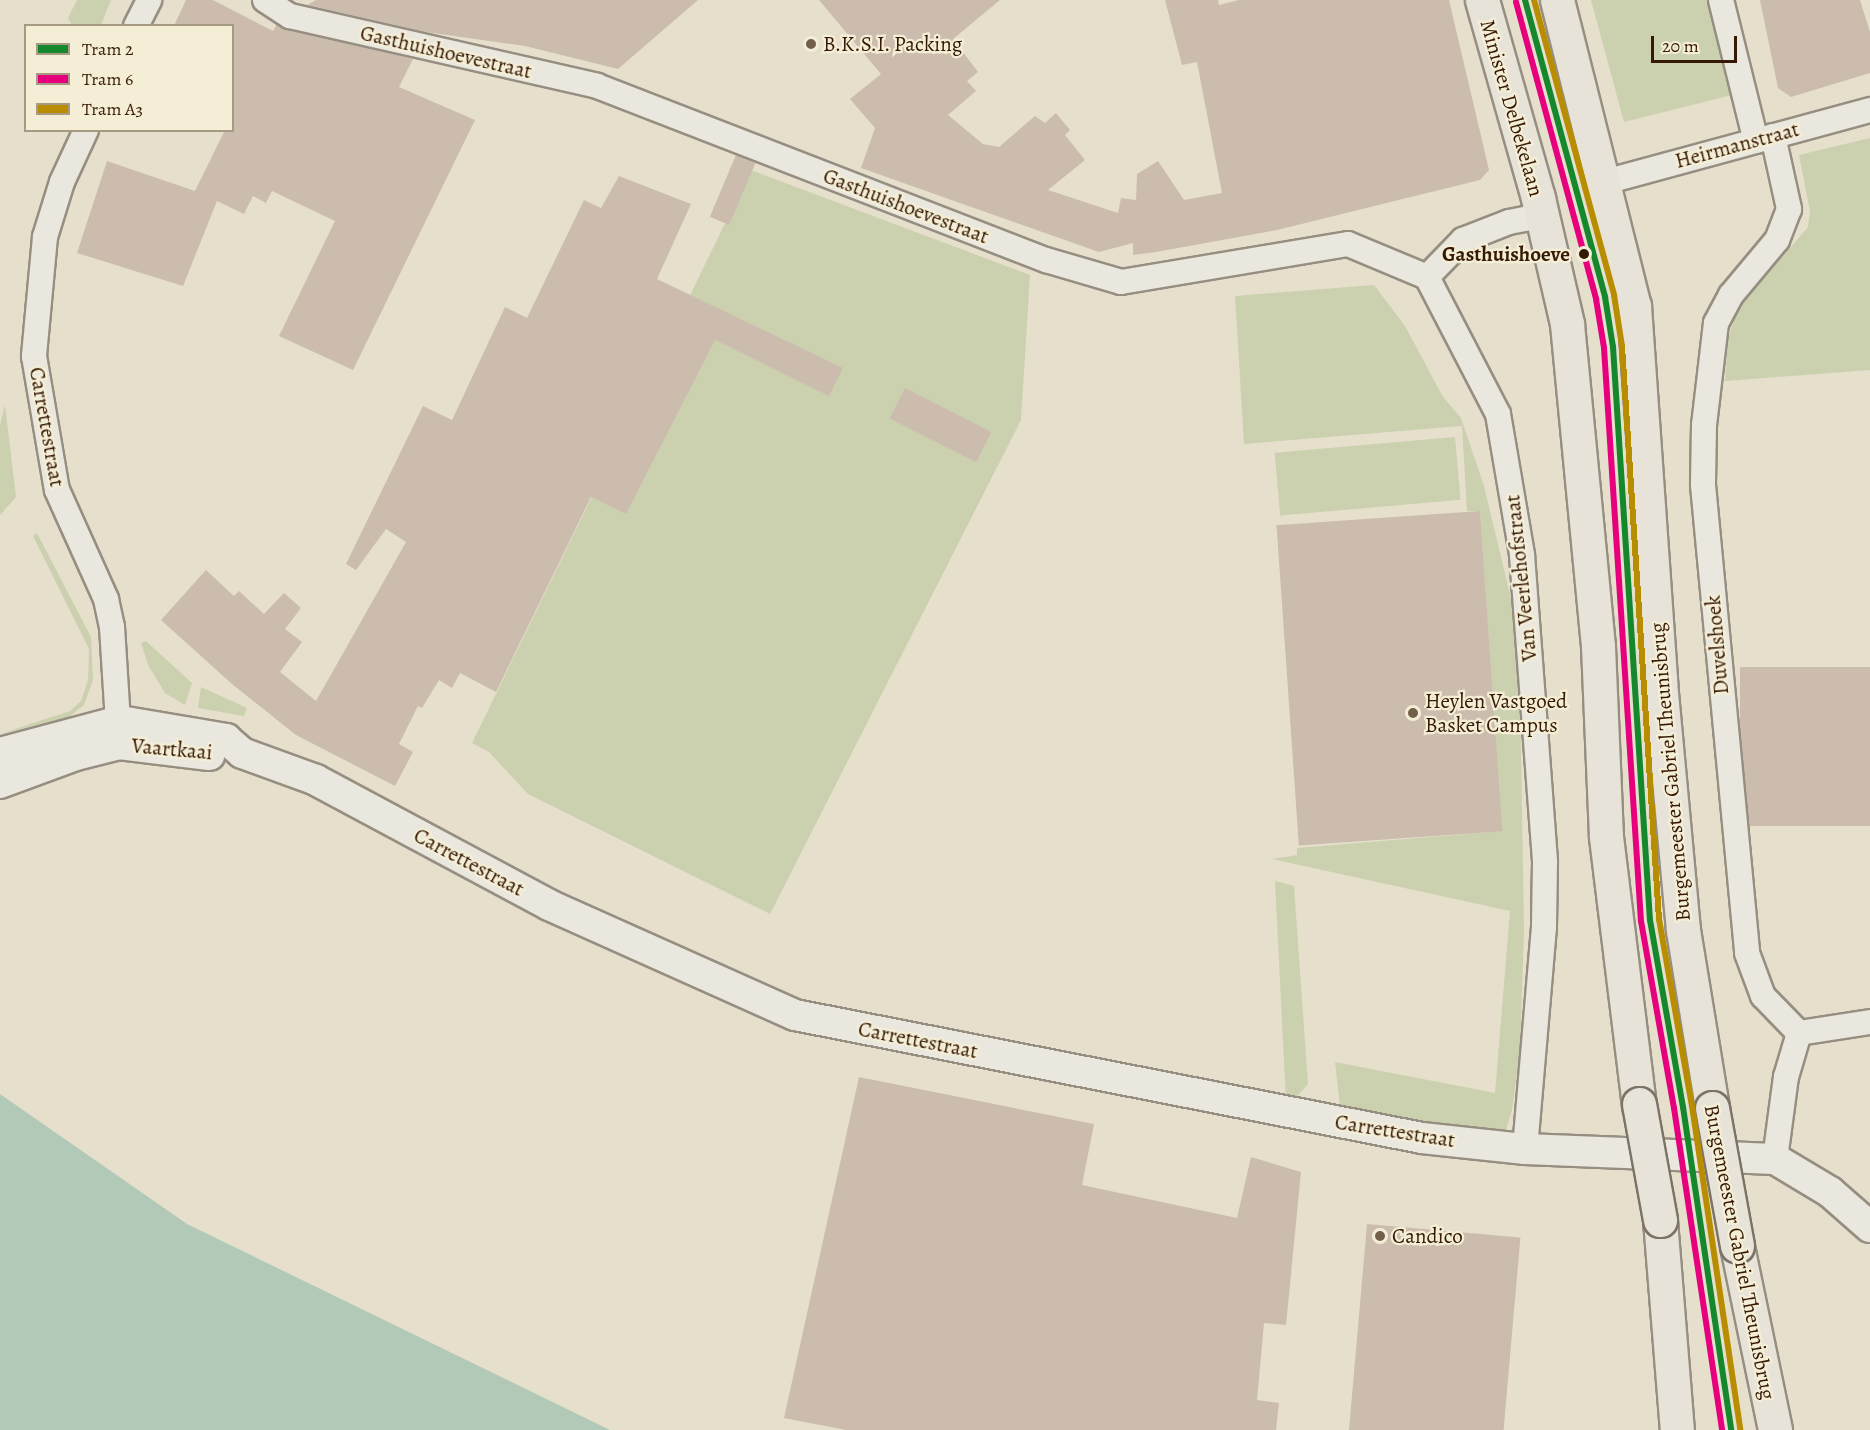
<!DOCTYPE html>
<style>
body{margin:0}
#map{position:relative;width:1870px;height:1430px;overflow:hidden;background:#e6dfcc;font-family:Alegreya,serif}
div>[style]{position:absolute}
.green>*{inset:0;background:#cbd1af;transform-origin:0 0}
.water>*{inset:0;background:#b2c9b8}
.building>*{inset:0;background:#ccbcad;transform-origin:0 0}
.roads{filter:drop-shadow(2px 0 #968e81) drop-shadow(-2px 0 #968e81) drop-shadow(0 2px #968e81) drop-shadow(0 -2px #968e81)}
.minor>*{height:24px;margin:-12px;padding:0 12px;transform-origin:12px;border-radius:12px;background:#eae8de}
.tertiary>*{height:30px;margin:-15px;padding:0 15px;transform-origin:15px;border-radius:15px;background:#eae8de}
.primary>*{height:33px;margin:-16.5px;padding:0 16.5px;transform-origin:16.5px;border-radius:16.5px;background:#e7e3d9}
.tram>*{height:1.5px;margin:-0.75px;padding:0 0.75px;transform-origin:0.75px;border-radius:0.75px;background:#a7a298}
.bridges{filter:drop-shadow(2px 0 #7c7367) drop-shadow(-2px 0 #7c7367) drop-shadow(0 2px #7c7367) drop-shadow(0 -2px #7c7367)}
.primary-bridge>*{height:33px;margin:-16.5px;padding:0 16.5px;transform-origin:16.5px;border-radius:16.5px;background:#e7e3d9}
.tram-1>*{height:6px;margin:-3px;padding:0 3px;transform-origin:3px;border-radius:3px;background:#15882e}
.tram-2>*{height:6px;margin:-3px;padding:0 3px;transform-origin:3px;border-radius:3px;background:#e6007e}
.tram-3>*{height:6px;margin:-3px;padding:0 3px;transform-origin:3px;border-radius:3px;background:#b88d01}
.dots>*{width:16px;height:16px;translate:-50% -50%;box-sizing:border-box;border:3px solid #f5eed7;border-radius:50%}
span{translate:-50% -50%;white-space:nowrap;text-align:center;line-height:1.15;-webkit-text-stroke:4.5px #f5eed7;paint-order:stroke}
.poi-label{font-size:21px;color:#351904}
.left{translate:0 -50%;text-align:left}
.street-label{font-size:21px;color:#351904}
.stop-label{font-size:21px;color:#351904;font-weight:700}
.right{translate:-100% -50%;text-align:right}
.legend{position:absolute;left:24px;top:24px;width:210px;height:108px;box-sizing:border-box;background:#f5eed7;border:2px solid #a89983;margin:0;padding:8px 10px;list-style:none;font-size:18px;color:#351904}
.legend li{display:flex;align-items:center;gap:12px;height:30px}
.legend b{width:30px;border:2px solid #a89983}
.scale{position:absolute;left:1651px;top:36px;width:86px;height:27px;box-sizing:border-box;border:3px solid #351904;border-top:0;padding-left:8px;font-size:18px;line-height:21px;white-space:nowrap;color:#351904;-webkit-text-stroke:4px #f5eed7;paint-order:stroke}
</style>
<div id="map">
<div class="green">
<i style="clip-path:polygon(77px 0,111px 0,101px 25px,72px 25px,68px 18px)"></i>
<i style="clip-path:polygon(1591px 0,1710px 0,1736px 94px,1624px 122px)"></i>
<i style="clip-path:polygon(1870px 138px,1870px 370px,1725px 381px,1728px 338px,1734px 320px,1744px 302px,1808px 227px,1810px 211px,1799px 155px)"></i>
<i style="clip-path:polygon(751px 170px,1030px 275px,1021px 420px,770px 914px,528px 794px,489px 752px,472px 743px)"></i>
<i style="clip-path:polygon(1374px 285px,1405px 326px,1443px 397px,1461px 418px,1484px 486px,1519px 632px,1524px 929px,1520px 1051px,1512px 1110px,1504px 1136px,1341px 1115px,1335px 1062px,1495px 1093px,1510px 911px,1272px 859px,1297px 855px,1297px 848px,1502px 831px,1480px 511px,1467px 511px,1462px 426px,1244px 444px,1235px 296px)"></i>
<i style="clip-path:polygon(5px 405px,16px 497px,0 515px,0 425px)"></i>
<i style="left:1455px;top:437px;width:63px;height:181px;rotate:85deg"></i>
<i style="clip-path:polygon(37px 533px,91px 637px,93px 680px,84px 705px,69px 717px,0 734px,70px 711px,81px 701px,88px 680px,89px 649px,33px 536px)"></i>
<i style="clip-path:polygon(146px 641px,192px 683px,185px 705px,165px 693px,148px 665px,141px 643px)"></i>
<i style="clip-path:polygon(201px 687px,247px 708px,244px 716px,198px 708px)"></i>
<i style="clip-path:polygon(1275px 881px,1294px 886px,1308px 1084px,1292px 1102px,1286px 1101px)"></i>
</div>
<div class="water">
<i style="clip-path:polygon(0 1094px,187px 1224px,610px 1430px,0 1430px)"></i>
</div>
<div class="building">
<i style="clip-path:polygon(186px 0,213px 0,273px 31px,277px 24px,413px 59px,399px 87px,475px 120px,353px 370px,279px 336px,335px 221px,272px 191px,266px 203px,253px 196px,244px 214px,217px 201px,183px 286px,77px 253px,107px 161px,195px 191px,225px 130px,232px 130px,232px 26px,174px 26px)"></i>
<i style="clip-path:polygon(316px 0,698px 0,618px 69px,525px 46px,426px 32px,307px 5px)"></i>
<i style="clip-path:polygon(819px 0,1000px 0,953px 39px,978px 72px,967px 81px,976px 91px,948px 115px,983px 144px,999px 147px,1035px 116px,1045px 123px,1056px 113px,1070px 130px,1065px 135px,1085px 160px,1048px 190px,1118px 213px,1121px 198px,1136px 200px,1137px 174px,1158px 161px,1184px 200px,1222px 193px,1197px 62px,1182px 65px,1165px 0,1218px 0,1219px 5px,1239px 0,1449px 0,1489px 170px,1480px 180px,1277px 230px,1156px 252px,1133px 255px,1133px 243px,1099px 252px,861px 168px,875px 128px,850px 99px,881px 74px)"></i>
<i style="clip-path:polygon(1760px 0,1860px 0,1870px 32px,1870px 73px,1791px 97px,1778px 88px)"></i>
<i style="left:736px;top:155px;width:21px;height:67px;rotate:23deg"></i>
<i style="clip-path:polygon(619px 176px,691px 204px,657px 279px,843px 368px,829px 396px,715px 340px,626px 514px,591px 497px,496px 692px,460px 673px,452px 688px,439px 680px,422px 708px,418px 706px,399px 744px,413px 752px,395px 786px,296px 735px,232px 684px,161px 620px,206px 570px,234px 596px,239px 591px,264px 614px,284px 593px,301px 608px,285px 629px,302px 642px,280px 672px,316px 701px,406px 542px,386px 529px,356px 570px,346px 564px,423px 406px,452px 420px,505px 307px,527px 318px,584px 200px,601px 208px)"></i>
<i style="left:905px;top:388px;width:97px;height:34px;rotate:27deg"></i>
<i style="left:1480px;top:511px;width:321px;height:204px;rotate:86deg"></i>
<i style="left:1870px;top:667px;width:159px;height:130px;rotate:90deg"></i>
<i style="clip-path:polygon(859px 1077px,1094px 1124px,1082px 1185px,1237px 1218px,1251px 1157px,1301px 1172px,1286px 1325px,1264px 1323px,1257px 1400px,1279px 1403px,1276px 1430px,846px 1430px,784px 1418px)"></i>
<i style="left:1367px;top:1224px;width:154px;height:207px;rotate:5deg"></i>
</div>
<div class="roads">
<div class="minor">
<i style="left:265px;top:0;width:30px;rotate:33deg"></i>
<i style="left:290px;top:16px;width:315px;rotate:12.8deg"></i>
<i style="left:597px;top:86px;width:482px;rotate:21.2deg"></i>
<i style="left:1046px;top:260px;width:78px;rotate:16.3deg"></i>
<i style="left:1121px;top:282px;width:230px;rotate:-9.5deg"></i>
<i style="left:1348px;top:244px;width:86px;rotate:22.7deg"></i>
<i style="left:1721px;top:0;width:145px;rotate:76.1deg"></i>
<i style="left:136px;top:26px;width:29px;rotate:-63deg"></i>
<i style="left:86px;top:130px;width:57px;rotate:114.8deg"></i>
<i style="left:62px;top:182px;width:58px;rotate:107.2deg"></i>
<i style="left:45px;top:237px;width:120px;rotate:95.3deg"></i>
<i style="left:34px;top:356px;width:136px;rotate:80.3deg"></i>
<i style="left:57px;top:490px;width:120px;rotate:65.8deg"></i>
<i style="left:106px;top:599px;width:29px;rotate:78deg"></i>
<i style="left:112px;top:627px;width:112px;rotate:86.4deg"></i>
<i style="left:1773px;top:136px;width:75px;rotate:77.6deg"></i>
<i style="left:1789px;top:209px;width:33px;rotate:111deg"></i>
<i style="left:1777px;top:240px;width:72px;rotate:129.9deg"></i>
<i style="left:1731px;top:295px;width:32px;rotate:118deg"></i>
<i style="left:1716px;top:323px;width:103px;rotate:96.7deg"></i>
<i style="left:1704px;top:425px;width:60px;rotate:91deg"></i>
<i style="left:1703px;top:485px;width:470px;rotate:84.6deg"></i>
<i style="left:1747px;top:953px;width:46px;rotate:69.6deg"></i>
<i style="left:1763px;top:996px;width:52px;rotate:45.8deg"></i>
<i style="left:1605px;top:182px;width:275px;rotate:-15.2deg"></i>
<i style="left:1427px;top:277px;width:154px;rotate:62.6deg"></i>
<i style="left:1498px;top:414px;width:143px;rotate:80.3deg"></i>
<i style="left:1522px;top:555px;width:308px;rotate:85.7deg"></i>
<i style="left:1545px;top:862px;width:65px;rotate:90.9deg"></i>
<i style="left:1544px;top:927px;width:223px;rotate:94.9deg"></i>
<i style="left:1427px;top:277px;width:52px;rotate:-45.8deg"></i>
<i style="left:1463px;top:240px;width:49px;rotate:-21.4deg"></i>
<i style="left:1509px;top:222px;width:32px;rotate:-11deg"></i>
<i style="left:1799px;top:1033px;width:72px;rotate:-8.8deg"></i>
<i style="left:1775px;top:1159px;width:83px;rotate:-82.4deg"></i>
<i style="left:1786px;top:1077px;width:46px;rotate:-73.5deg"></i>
</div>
<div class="tertiary">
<i style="left:0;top:753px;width:124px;rotate:-14.9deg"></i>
<i style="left:120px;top:721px;width:108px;rotate:9.6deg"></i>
<i style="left:226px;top:739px;width:21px;rotate:41deg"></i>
<i style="left:242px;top:753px;width:79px;rotate:20deg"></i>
<i style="left:316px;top:780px;width:264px;rotate:28.2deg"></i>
<i style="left:549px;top:905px;width:269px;rotate:24.1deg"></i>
<i style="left:795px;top:1015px;width:639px;rotate:11.1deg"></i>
<i style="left:1422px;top:1138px;width:104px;rotate:6.1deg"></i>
<i style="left:1525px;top:1149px;width:250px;rotate:2.3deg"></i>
<i style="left:1775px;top:1159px;width:64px;rotate:31deg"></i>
<i style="left:1830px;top:1192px;width:53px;rotate:41.2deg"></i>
<i style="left:0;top:783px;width:81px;rotate:-20.2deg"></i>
<i style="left:76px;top:755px;width:44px;rotate:-14.3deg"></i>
<i style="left:119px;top:744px;width:91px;rotate:7deg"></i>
</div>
<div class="primary">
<i style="left:1482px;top:0;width:206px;rotate:74.2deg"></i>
<i style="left:1538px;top:198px;width:129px;rotate:77deg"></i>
<i style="left:1567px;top:324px;width:323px;rotate:84.5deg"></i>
<i style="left:1598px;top:646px;width:191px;rotate:87.6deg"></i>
<i style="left:1606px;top:837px;width:269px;rotate:83deg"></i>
<i style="left:1557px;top:0;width:316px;rotate:75.9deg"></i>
<i style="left:1634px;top:306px;width:377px;rotate:86deg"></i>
<i style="left:1660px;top:682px;width:249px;rotate:84.7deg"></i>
<i style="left:1683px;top:930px;width:180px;rotate:80.7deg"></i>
<i style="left:1660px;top:1220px;width:211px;rotate:85.4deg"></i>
<i style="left:1737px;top:1246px;width:188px;rotate:78.3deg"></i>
</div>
</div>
<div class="tram">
<i style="left:1526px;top:0;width:5px;rotate:79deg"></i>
</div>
<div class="bridges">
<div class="primary-bridge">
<i style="left:1639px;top:1104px;width:118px;rotate:79.7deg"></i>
<i style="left:1712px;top:1108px;width:140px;rotate:79.7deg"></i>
</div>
</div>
<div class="tram-1">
<i style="left:1525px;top:0;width:308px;rotate:74.9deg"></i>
<i style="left:1605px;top:297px;width:51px;rotate:80.9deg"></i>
<i style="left:1613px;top:347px;width:574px;rotate:86.31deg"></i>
<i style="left:1650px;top:920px;width:190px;rotate:80deg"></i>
<i style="left:1683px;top:1107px;width:327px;rotate:81.5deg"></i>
</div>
<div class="tram-2">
<i style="left:1516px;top:2px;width:308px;rotate:74.9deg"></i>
<i style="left:1596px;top:299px;width:50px;rotate:80.7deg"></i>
<i style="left:1604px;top:348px;width:574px;rotate:86.31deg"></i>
<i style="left:1641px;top:921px;width:190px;rotate:80deg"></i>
<i style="left:1674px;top:1108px;width:326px;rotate:81.5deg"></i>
</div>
<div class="tram-3">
<i style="left:1534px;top:0;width:306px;rotate:74.8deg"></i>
<i style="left:1614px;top:295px;width:52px;rotate:81.1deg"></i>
<i style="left:1622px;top:346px;width:574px;rotate:86.31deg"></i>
<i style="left:1659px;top:919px;width:190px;rotate:80deg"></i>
<i style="left:1692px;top:1106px;width:327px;rotate:81.5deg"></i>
</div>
<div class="dots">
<i style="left:811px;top:44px;background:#735e4a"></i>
<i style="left:1584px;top:254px;background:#351904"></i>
<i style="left:1413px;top:713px;background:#735e4a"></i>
<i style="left:1380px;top:1236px;background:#735e4a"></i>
</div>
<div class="poi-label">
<span class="left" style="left:823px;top:44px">B.K.S.I. Packing</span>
<span class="left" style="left:1425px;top:713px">Heylen Vastgoed<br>Basket Campus</span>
<span class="left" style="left:1392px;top:1236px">Candico</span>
</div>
<div class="street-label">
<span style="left:446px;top:52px;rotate:13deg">Gasthuishoevestraat</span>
<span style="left:1512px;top:108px;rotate:74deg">Minister Delbekelaan</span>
<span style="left:1737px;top:145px;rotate:-15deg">Heirmanstraat</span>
<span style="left:906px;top:206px;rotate:21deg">Gasthuishoevestraat</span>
<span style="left:47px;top:427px;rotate:80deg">Carrettestraat</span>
<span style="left:1521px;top:578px;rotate:-96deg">Van Veerlehofstraat</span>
<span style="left:1717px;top:645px;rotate:-95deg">Duvelshoek</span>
<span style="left:172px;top:749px;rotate:5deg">Vaartkaai</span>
<span style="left:1670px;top:772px;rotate:-95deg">Burgemeester Gabriel Theunisbrug</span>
<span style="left:469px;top:862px;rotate:28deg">Carrettestraat</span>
<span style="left:918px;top:1040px;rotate:11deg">Carrettestraat</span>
<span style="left:1395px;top:1131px;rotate:9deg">Carrettestraat</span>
<span style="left:1740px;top:1252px;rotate:79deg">Burgemeester Gabriel Theunisbrug</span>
</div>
<div class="stop-label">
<span class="right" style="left:1570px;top:254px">Gasthuishoeve</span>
</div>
<ul class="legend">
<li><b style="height:8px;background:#15882e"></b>Tram 2</li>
<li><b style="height:8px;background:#e6007e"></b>Tram 6</li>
<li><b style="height:8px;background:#b88d01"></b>Tram A3</li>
</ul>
<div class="scale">20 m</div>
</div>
